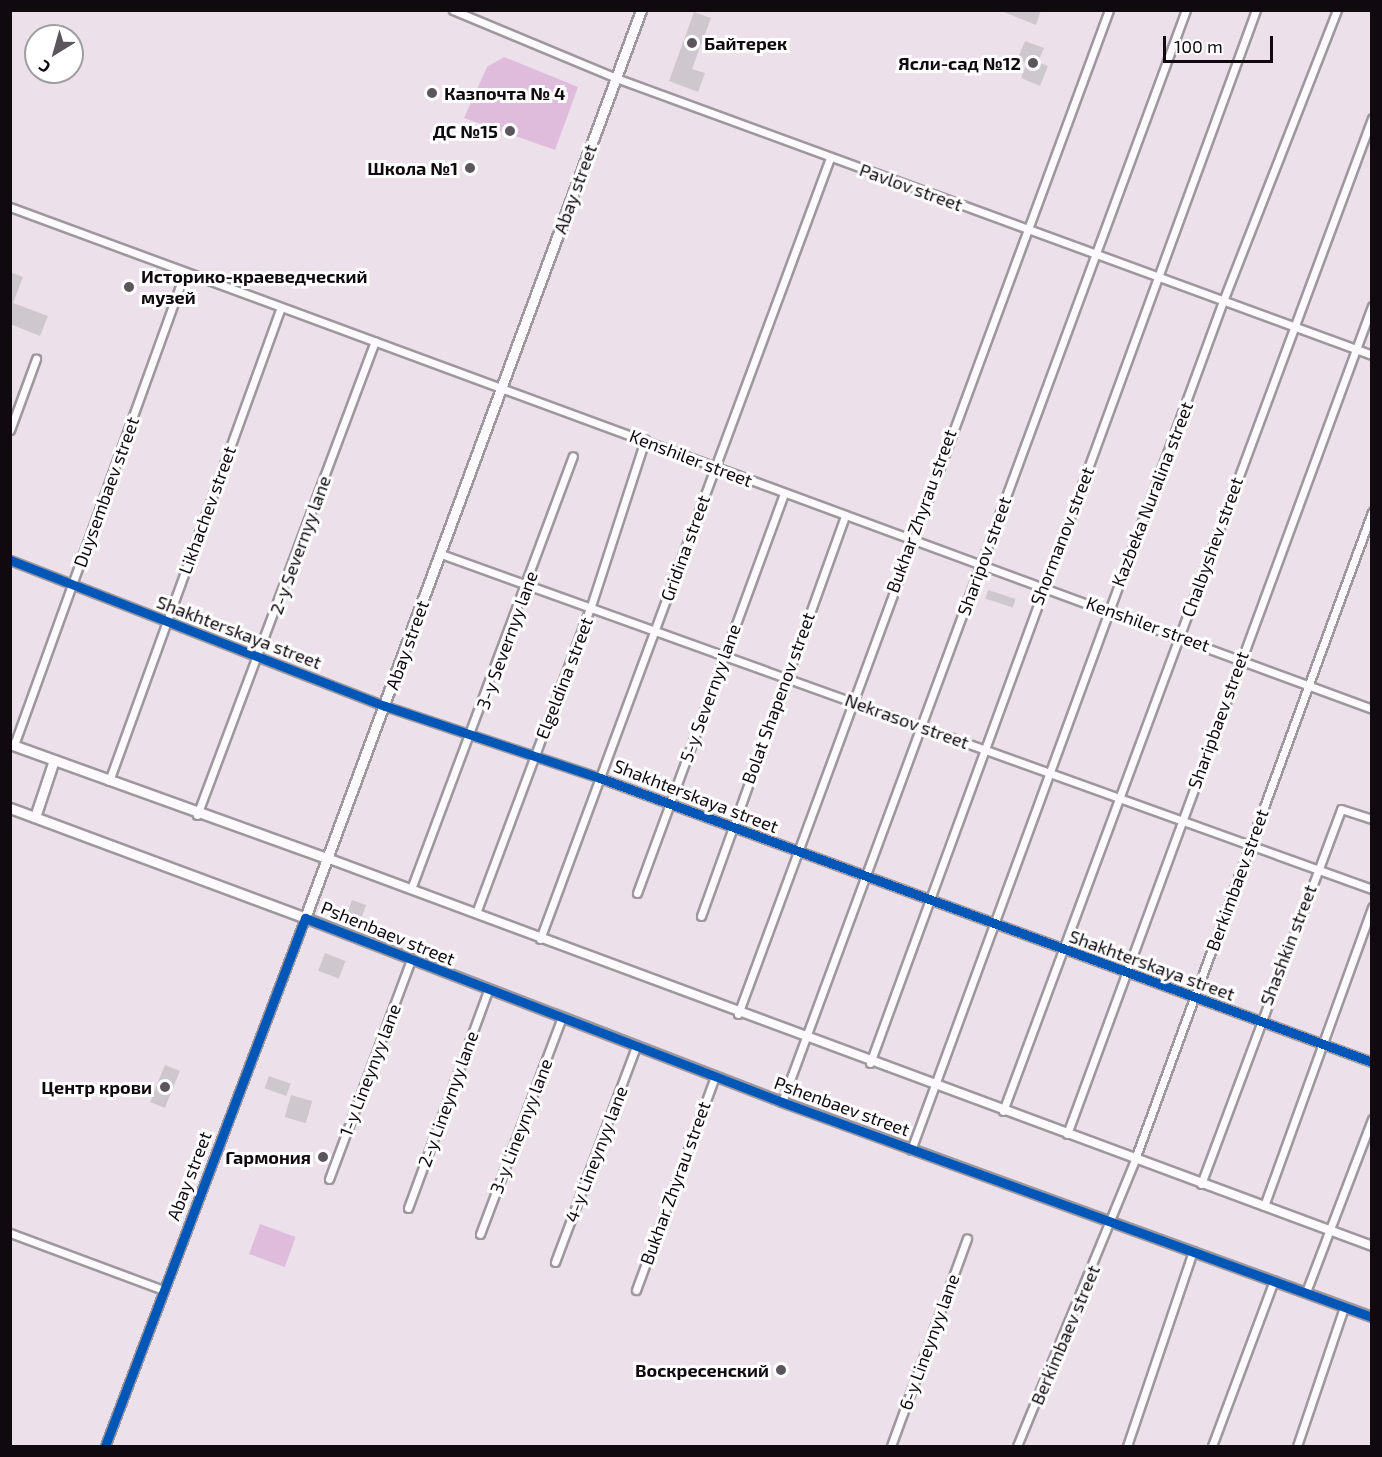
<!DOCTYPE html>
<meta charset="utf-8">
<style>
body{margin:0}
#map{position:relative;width:1382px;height:1457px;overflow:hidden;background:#ece1ea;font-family:"Exo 2",sans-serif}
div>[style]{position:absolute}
.green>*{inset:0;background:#dfbcdc;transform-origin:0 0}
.building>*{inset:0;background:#cfc7ce;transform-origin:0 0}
.roads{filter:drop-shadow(2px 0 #9e979e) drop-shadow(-2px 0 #9e979e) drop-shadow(0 2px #9e979e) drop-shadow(0 -2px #9e979e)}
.minor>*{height:7px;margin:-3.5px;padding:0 3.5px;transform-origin:3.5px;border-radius:3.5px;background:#fcfafc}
.tertiary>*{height:8px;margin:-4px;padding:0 4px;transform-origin:4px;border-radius:4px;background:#fcfafc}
.secondary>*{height:9px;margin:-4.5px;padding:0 4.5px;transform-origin:4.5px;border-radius:4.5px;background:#fcfafc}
.cycleway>*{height:9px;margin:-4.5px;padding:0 4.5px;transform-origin:4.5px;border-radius:4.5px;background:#0057b8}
.dots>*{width:16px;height:16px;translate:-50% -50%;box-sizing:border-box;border:3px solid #fff;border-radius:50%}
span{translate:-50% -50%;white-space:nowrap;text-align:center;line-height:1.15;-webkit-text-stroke:6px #fff;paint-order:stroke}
.poi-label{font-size:18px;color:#10090f;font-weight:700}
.left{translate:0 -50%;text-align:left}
.right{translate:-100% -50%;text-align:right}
.street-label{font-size:18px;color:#10090f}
.frame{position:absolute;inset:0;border:12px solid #10090f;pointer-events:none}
.north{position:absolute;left:24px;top:24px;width:60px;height:60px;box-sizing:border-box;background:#fff;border:2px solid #9f9d9f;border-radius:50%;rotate:217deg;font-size:16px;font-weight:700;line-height:24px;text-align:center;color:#10090f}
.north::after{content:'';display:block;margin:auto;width:21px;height:27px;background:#5d555c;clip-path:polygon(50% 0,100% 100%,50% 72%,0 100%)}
.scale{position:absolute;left:1163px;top:36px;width:110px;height:27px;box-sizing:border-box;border:3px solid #10090f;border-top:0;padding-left:8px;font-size:18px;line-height:21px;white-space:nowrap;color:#10090f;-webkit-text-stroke:4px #fff;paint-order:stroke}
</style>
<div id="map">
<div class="green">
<i style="clip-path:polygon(504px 57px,578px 87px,555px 150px,464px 118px,487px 67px)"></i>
<i style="left:260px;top:1224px;width:38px;height:32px;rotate:20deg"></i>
</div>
<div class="building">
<i style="clip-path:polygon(999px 10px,1041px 10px,1036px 25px)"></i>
<i style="clip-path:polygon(694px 12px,711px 18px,692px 69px,705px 73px,698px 92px,669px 81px)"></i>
<i style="clip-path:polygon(1025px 41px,1044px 48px,1038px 62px,1048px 66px,1040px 86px,1021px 78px,1027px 63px,1017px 60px)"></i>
<i style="clip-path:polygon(10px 272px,23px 277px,13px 303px,48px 316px,40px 336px,10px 324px)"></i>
<i style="left:988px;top:590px;width:29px;height:9px;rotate:18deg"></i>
<i style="left:352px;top:900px;width:15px;height:13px;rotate:20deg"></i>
<i style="left:325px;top:953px;width:22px;height:19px;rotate:21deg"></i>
<i style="left:165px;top:1065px;width:16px;height:40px;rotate:22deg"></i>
<i style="left:269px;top:1076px;width:23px;height:13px;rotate:20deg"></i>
<i style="left:291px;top:1095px;width:22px;height:23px;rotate:16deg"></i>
</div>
<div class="roads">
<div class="minor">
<i style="left:453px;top:10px;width:177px;rotate:22.6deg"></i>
<i style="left:616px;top:78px;width:805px;rotate:20.12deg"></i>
<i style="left:10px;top:207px;width:1452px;rotate:20.23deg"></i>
<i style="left:10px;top:430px;width:76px;rotate:-69.9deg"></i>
<i style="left:441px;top:554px;width:989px;rotate:19.79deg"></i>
<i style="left:10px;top:560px;width:402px;rotate:21.3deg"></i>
<i style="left:385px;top:706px;width:227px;rotate:18.5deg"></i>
<i style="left:600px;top:778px;width:823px;rotate:20.2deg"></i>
<i style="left:14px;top:745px;width:503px;rotate:-70.12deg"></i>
<i style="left:109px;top:781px;width:504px;rotate:-70.06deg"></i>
<i style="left:197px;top:815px;width:506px;rotate:-69.42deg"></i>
<i style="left:411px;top:889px;width:462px;rotate:-69.5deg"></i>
<i style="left:637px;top:893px;width:426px;rotate:-69.8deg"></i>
<i style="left:476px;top:913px;width:328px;rotate:-69.5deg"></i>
<i style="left:591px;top:606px;width:175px;rotate:-72deg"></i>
<i style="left:701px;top:916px;width:426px;rotate:-70.2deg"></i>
<i style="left:540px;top:939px;width:833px;rotate:-69.63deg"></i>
<i style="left:738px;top:1014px;width:1070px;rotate:-69.72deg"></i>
<i style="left:870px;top:1063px;width:1122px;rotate:-69.87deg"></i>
<i style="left:782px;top:1102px;width:1164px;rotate:-69.7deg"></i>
<i style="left:1003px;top:1111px;width:1059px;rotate:-69.61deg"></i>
<i style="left:1067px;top:1134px;width:882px;rotate:-69.78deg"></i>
<i style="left:911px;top:1150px;width:905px;rotate:-69.82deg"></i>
<i style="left:1223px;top:301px;width:313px;rotate:-68.6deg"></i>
<i style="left:329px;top:1179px;width:234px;rotate:-69.5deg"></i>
<i style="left:1201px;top:1184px;width:400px;rotate:-69.5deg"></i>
<i style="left:1341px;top:809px;width:33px;rotate:18deg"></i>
<i style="left:1264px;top:1206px;width:318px;rotate:-70.1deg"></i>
<i style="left:408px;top:1208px;width:232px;rotate:-69.8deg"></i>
<i style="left:10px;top:1233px;width:163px;rotate:20.4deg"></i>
<i style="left:480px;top:1234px;width:232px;rotate:-69.3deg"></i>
<i style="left:555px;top:1262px;width:230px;rotate:-69.4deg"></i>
<i style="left:636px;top:1290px;width:228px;rotate:-69.7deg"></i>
<i style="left:1306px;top:1292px;width:185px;rotate:-69.1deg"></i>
<i style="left:105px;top:1446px;width:565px;rotate:-69.25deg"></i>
<i style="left:891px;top:1446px;width:221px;rotate:-69.9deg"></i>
<i style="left:1017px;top:1446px;width:310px;rotate:-67.6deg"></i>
<i style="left:1135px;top:1159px;width:689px;rotate:-69.88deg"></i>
<i style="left:1127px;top:1446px;width:206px;rotate:-71.3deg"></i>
<i style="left:1212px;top:1446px;width:177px;rotate:-69.5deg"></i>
<i style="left:1297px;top:1446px;width:147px;rotate:-71.3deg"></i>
</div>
<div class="tertiary">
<i style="left:327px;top:858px;width:1115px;rotate:20.37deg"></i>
<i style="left:305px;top:918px;width:511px;rotate:21.09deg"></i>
<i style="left:782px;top:1102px;width:628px;rotate:20.02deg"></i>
</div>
<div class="secondary">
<i style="left:10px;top:744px;width:337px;rotate:19.8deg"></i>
<i style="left:10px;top:808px;width:315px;rotate:20.4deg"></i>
<i style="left:305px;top:918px;width:968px;rotate:-69.69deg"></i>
<i style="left:35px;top:817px;width:60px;rotate:-71.6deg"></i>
</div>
</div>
<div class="cycleway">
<i style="left:10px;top:560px;width:402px;rotate:21.3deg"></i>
<i style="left:385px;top:706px;width:227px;rotate:18.5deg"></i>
<i style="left:600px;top:778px;width:823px;rotate:20.2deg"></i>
<i style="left:105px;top:1446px;width:565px;rotate:-69.25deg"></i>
<i style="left:305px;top:918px;width:511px;rotate:21.09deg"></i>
<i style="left:782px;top:1102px;width:628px;rotate:20.02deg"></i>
</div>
<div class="dots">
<i style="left:692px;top:43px;background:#5d555c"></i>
<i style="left:1033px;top:63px;background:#5d555c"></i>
<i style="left:432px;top:93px;background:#5d555c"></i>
<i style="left:510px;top:131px;background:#5d555c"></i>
<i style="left:470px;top:168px;background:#5d555c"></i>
<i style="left:129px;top:287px;background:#5d555c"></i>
<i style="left:165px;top:1087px;background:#5d555c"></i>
<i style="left:323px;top:1157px;background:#5d555c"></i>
<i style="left:781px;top:1370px;background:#5d555c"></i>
</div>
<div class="poi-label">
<span class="left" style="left:704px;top:43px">Байтерек</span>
<span class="right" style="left:1021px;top:63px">Ясли-сад №12</span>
<span class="left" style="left:444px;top:93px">Казпочта № 4</span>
<span class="right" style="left:498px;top:131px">ДС №15</span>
<span class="right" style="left:458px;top:168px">Школа №1</span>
<span class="left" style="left:141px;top:287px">Историко-краеведческий<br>музей</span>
<span class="right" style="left:152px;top:1087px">Центр крови</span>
<span class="right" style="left:311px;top:1157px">Гармония</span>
<span class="right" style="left:769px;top:1370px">Воскресенский</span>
</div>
<div class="street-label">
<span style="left:911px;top:187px;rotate:20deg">Pavlov street</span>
<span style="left:575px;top:189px;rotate:-70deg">Abay street</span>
<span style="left:691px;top:458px;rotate:21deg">Kenshiler street</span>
<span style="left:106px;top:492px;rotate:-70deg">Duysembaev street</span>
<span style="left:1152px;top:494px;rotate:-69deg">Kazbeka Nuralina street</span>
<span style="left:207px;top:510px;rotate:-70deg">Likhachev street</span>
<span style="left:921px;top:511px;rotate:-70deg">Bukhar Zhyrau street</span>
<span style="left:1062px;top:536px;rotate:-69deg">Shormanov street</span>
<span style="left:300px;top:545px;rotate:-70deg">2-y Severnyy lane</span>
<span style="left:1212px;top:547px;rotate:-70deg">Chalbyshev street</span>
<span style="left:685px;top:548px;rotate:-70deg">Gridina street</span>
<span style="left:984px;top:556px;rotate:-70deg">Sharipov street</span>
<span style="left:1148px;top:624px;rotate:20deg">Kenshiler street</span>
<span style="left:239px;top:632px;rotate:21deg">Shakhterskaya street</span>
<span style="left:507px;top:640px;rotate:-70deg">3-y Severnyy lane</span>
<span style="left:407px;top:645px;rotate:-70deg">Abay street</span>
<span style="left:564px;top:678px;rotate:-69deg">Elgeldina street</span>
<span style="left:710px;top:693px;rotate:-70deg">5-y Severnyy lane</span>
<span style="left:778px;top:698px;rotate:-70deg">Bolat Shapenov street</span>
<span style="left:1218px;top:720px;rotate:-70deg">Sharipbaev street</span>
<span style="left:907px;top:721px;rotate:20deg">Nekrasov street</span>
<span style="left:696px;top:796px;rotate:21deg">Shakhterskaya street</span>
<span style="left:1237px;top:880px;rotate:-70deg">Berkimbaev street</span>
<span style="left:388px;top:933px;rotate:22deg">Pshenbaev street</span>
<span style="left:1288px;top:945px;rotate:-69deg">Shashkin street</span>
<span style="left:1152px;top:965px;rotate:20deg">Shakhterskaya street</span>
<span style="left:370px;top:1070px;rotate:-69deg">1-y Lineynyy lane</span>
<span style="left:448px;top:1099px;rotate:-70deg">2-y Lineynyy lane</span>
<span style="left:842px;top:1106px;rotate:20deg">Pshenbaev street</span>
<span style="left:521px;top:1126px;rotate:-69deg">3-y Lineynyy lane</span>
<span style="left:596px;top:1154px;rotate:-69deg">4-y Lineynyy lane</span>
<span style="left:189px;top:1176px;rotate:-69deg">Abay street</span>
<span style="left:675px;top:1183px;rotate:-70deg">Bukhar Zhyrau street</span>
<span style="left:1065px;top:1335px;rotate:-67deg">Berkimbaev street</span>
<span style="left:929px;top:1342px;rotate:-70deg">6-y Lineynyy lane</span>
</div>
<div class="frame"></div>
<div class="north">С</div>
<div class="scale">100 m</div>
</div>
